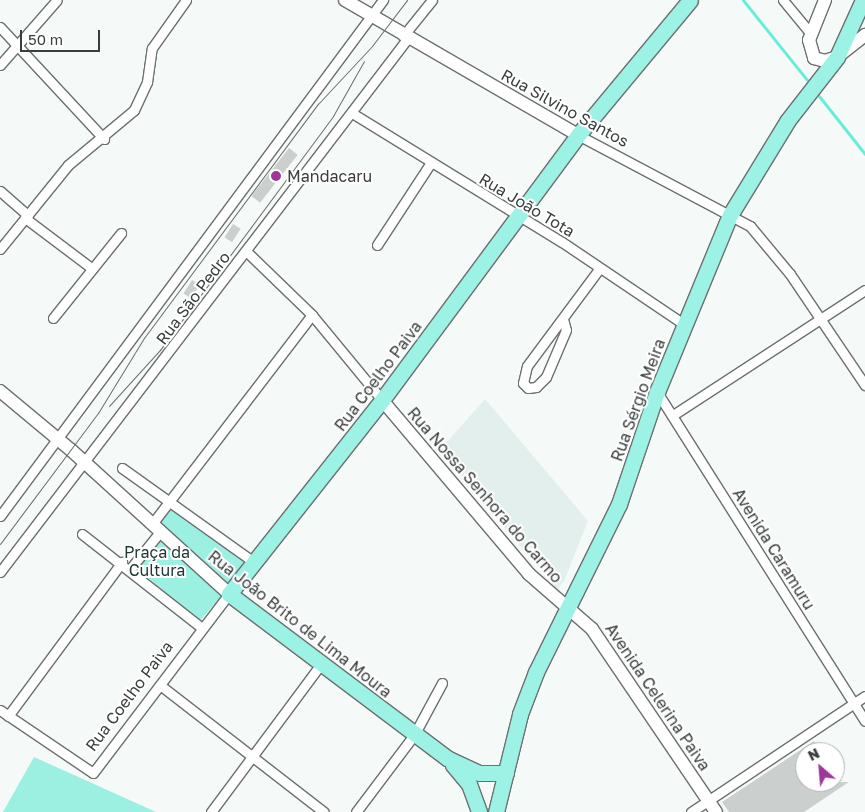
<!DOCTYPE html>
<meta charset="utf-8">
<style>
body{margin:0}
#map{position:relative;width:865px;height:812px;overflow:hidden;background:#f5f9f8;font-family:"Golos Text",sans-serif}
div>[style]{position:absolute}
.built>*{inset:0;background:#e2efec}
.green>*{inset:0;background:#9cf0e1;transform-origin:0 0}
.stream>*{height:3px;margin:-1.5px;padding:0 1.5px;transform-origin:1.5px;border-radius:1.5px;background:#68edd9}
.building>*{inset:0;background:#cbcfce;transform-origin:0 0}
.roads{filter:drop-shadow(1px 0 #6d7070) drop-shadow(-1px 0 #6d7070) drop-shadow(0 1px #6d7070) drop-shadow(0 -1px #6d7070)}
.street>*{height:9px;margin:-4.5px;padding:0 4.5px;transform-origin:4.5px;border-radius:4.5px;background:#fff}
.secondary>*{height:12px;margin:-6px;padding:0 6px;transform-origin:6px;border-radius:6px;background:#fff}
.primary>*{height:15px;margin:-7.5px;padding:0 7.5px;transform-origin:7.5px;border-radius:7.5px;background:#9bf2e5}
.tram>*{height:1px;margin:-0.5px;padding:0 0.5px;transform-origin:0.5px;border-radius:0.5px;background:#6a6d6c}
.dots>*{width:14px;height:14px;translate:-50% -50%;box-sizing:border-box;border:2px solid #fff;border-radius:50%}
span{translate:-50% -50%;white-space:nowrap;text-align:center;line-height:1.15;-webkit-text-stroke:4px #fff;paint-order:stroke}
.street-label{font-size:16px;color:#3b3d3d}
.poi-label{font-size:16px;color:#3b3d3d}
.left{translate:0 -50%;text-align:left}
.park-label{font-size:16px;color:#1e3631}
.north{position:absolute;left:795px;top:742px;width:50px;height:50px;box-sizing:border-box;background:#fff;border:1px solid #b1b1b1;border-radius:50%;rotate:333deg;font-size:14px;font-weight:700;line-height:20px;text-align:center;color:#3b3d3d}
.north::after{content:'';display:block;margin:auto;width:18px;height:22px;background:#a03697;clip-path:polygon(50% 0,100% 100%,50% 72%,0 100%)}
.scale{position:absolute;left:20px;top:30px;width:80px;height:22px;box-sizing:border-box;border:2px solid #3b3d3d;border-top:0;padding-left:6px;font-size:15px;line-height:18px;white-space:nowrap;color:#3b3d3d;-webkit-text-stroke:4px #fff;paint-order:stroke}
</style>
<div id="map">
<div class="built">
<i style="clip-path:polygon(485px 399px,588px 521px,564px 581px,557px 590px,440px 450px)"></i>
</div>
<div class="green">
<i style="clip-path:polygon(173px 506px,249px 563px,229px 586px,157px 525px)"></i>
<i style="left:154px;top:535px;width:91px;height:36px;rotate:41deg"></i>
<i style="clip-path:polygon(34px 757px,156px 812px,3px 812px)"></i>
</div>
<div class="stream">
<i style="left:743px;top:0;width:102px;rotate:51.3deg"></i>
<i style="left:819px;top:96px;width:74px;rotate:51.6deg"></i>
</div>
<div class="building">
<i style="left:289px;top:148px;width:11px;height:61px;rotate:38deg"></i>
<i style="left:233px;top:224px;width:9px;height:16px;rotate:32deg"></i>
<i style="left:192px;top:280px;width:9px;height:16px;rotate:32deg"></i>
<i style="clip-path:polygon(814px 741px,821px 752px,805px 752px,805px 782px,849px 782px,804px 812px,729px 812px,722px 802px)"></i>
</div>
<div class="roads">
<div class="street">
<i style="left:783px;top:0;width:44px;rotate:50.5deg"></i>
<i style="left:0;top:27px;width:153px;rotate:47.1deg"></i>
<i style="left:403px;top:36px;width:46px;rotate:-51.1deg"></i>
<i style="left:0;top:65px;width:86px;rotate:-48.8deg"></i>
<i style="left:352px;top:113px;width:246px;rotate:31.6deg"></i>
<i style="left:562px;top:242px;width:148px;rotate:34deg"></i>
<i style="left:578px;top:135px;width:195px;rotate:27.9deg"></i>
<i style="left:750px;top:226px;width:62px;rotate:50.2deg"></i>
<i style="left:790px;top:274px;width:134px;rotate:56deg"></i>
<i style="left:0;top:191px;width:37px;rotate:41deg"></i>
<i style="left:25px;top:218px;width:81px;rotate:37deg"></i>
<i style="left:377px;top:245px;width:97px;rotate:-56.8deg"></i>
<i style="left:0;top:249px;width:108px;rotate:-51deg"></i>
<i style="left:68px;top:165px;width:86px;rotate:-39.8deg"></i>
<i style="left:134px;top:110px;width:31px;rotate:-65deg"></i>
<i style="left:147px;top:82px;width:34px;rotate:-82deg"></i>
<i style="left:152px;top:48px;width:59px;rotate:-54.7deg"></i>
<i style="left:247px;top:252px;width:91px;rotate:44.1deg"></i>
<i style="left:312px;top:315px;width:110px;rotate:50.5deg"></i>
<i style="left:53px;top:318px;width:109px;rotate:-51.3deg"></i>
<i style="left:563px;top:319px;width:11px;rotate:75deg"></i>
<i style="left:566px;top:330px;width:51px;rotate:113.1deg"></i>
<i style="left:546px;top:377px;width:14px;rotate:135deg"></i>
<i style="left:536px;top:387px;width:8px;rotate:173deg"></i>
<i style="left:528px;top:388px;width:7px;rotate:-135deg"></i>
<i style="left:523px;top:383px;width:17px;rotate:-77deg"></i>
<i style="left:527px;top:366px;width:121px;rotate:-53.4deg"></i>
<i style="left:657px;top:392px;width:389px;rotate:57.7deg"></i>
<i style="left:673px;top:415px;width:229px;rotate:-33.1deg"></i>
<i style="left:122px;top:468px;width:162px;rotate:35.5deg"></i>
<i style="left:0;top:516px;width:643px;rotate:-53.42deg"></i>
<i style="left:152px;top:524px;width:263px;rotate:-52.6deg"></i>
<i style="left:82px;top:534px;width:152px;rotate:38.1deg"></i>
<i style="left:130px;top:569px;width:48px;rotate:-51deg"></i>
<i style="left:0;top:572px;width:671px;rotate:-52.63deg"></i>
<i style="left:160px;top:685px;width:207px;rotate:37.8deg"></i>
<i style="left:0;top:710px;width:112px;rotate:34.1deg"></i>
<i style="left:93px;top:773px;width:225px;rotate:-52.8deg"></i>
<i style="left:8px;top:716px;width:192px;rotate:-53.5deg"></i>
<i style="left:211px;top:812px;width:183px;rotate:-53.4deg"></i>
<i style="left:356px;top:812px;width:96px;rotate:-53deg"></i>
<i style="left:414px;top:735px;width:59px;rotate:-61.7deg"></i>
<i style="left:691px;top:812px;width:209px;rotate:-33.7deg"></i>
</div>
<div class="secondary">
<i style="left:345px;top:0;width:269px;rotate:30.1deg"></i>
<i style="left:825px;top:0;width:43px;rotate:111.8deg"></i>
<i style="left:809px;top:40px;width:19px;rotate:74deg"></i>
<i style="left:814px;top:58px;width:11px;rotate:15deg"></i>
<i style="left:825px;top:61px;width:13px;rotate:-18deg"></i>
<i style="left:837px;top:57px;width:36px;rotate:-38deg"></i>
<i style="left:0;top:391px;width:92px;rotate:39.7deg"></i>
<i style="left:71px;top:450px;width:214px;rotate:42.3deg"></i>
<i style="left:382px;top:400px;width:228px;rotate:49.8deg"></i>
<i style="left:529px;top:574px;width:84px;rotate:41.1deg"></i>
<i style="left:592px;top:629px;width:221px;rotate:55.9deg"></i>
</div>
<div class="primary">
<i style="left:453px;top:765px;width:25px;rotate:50deg"></i>
<i style="left:469px;top:784px;width:30px;rotate:70deg"></i>
<i style="left:506px;top:773px;width:27px;rotate:180deg"></i>
<i style="left:479px;top:773px;width:35px;rotate:-155deg"></i>
<i style="left:447px;top:758px;width:273px;rotate:-143deg"></i>
<i style="left:229px;top:594px;width:247px;rotate:-51.7deg"></i>
<i style="left:382px;top:400px;width:330px;rotate:-53.5deg"></i>
<i style="left:578px;top:135px;width:175px;rotate:-50.3deg"></i>
<i style="left:496px;top:812px;width:101px;rotate:-76.2deg"></i>
<i style="left:520px;top:714px;width:45px;rotate:-69.1deg"></i>
<i style="left:536px;top:672px;width:187px;rotate:-63.7deg"></i>
<i style="left:619px;top:504px;width:118px;rotate:-71.3deg"></i>
<i style="left:657px;top:392px;width:191px;rotate:-67.6deg"></i>
<i style="left:730px;top:215px;width:111px;rotate:-58.6deg"></i>
<i style="left:788px;top:120px;width:80px;rotate:-52.1deg"></i>
<i style="left:837px;top:57px;width:63px;rotate:-65.5deg"></i>
</div>
</div>
<div class="tram">
<i style="left:109px;top:406px;width:76px;rotate:-47.7deg"></i>
<i style="left:160px;top:350px;width:291px;rotate:-53.5deg"></i>
<i style="left:333px;top:116px;width:63px;rotate:-60.6deg"></i>
<i style="left:0;top:544px;width:164px;rotate:-53.2deg"></i>
<i style="left:98px;top:413px;width:88px;rotate:-58.5deg"></i>
<i style="left:144px;top:338px;width:292px;rotate:-53.4deg"></i>
<i style="left:318px;top:104px;width:79px;rotate:-47deg"></i>
<i style="left:372px;top:46px;width:58px;rotate:-52.7deg"></i>
</div>
<div class="dots">
<i style="left:276px;top:176px;background:#a03697"></i>
</div>
<div class="street-label">
<span style="left:565px;top:108px;rotate:29deg">Rua Silvino Santos</span>
<span style="left:527px;top:205px;rotate:31deg">Rua João Tota</span>
<span style="left:193px;top:298px;rotate:-53deg">Rua São Pedro</span>
<span style="left:378px;top:376px;rotate:-53deg">Rua Coelho Paiva</span>
<span style="left:638px;top:400px;rotate:-70deg">Rua Sérgio Meira</span>
<span style="left:485px;top:495px;rotate:49deg">Rua Nossa Senhora do Carmo</span>
<span style="left:774px;top:549px;rotate:58deg">Avenida Caramuru</span>
<span style="left:300px;top:624px;rotate:38deg">Rua João Brito de Lima Moura</span>
<span style="left:129px;top:696px;rotate:-53deg">Rua Coelho Paiva</span>
<span style="left:658px;top:697px;rotate:56deg">Avenida Celerina Paiva</span>
</div>
<div class="poi-label">
<span class="left" style="left:287px;top:176px">Mandacaru</span>
</div>
<div class="park-label">
<span style="left:157px;top:561px">Praça da<br>Cultura</span>
</div>
<div class="north">N</div>
<div class="scale">50 m</div>
</div>
